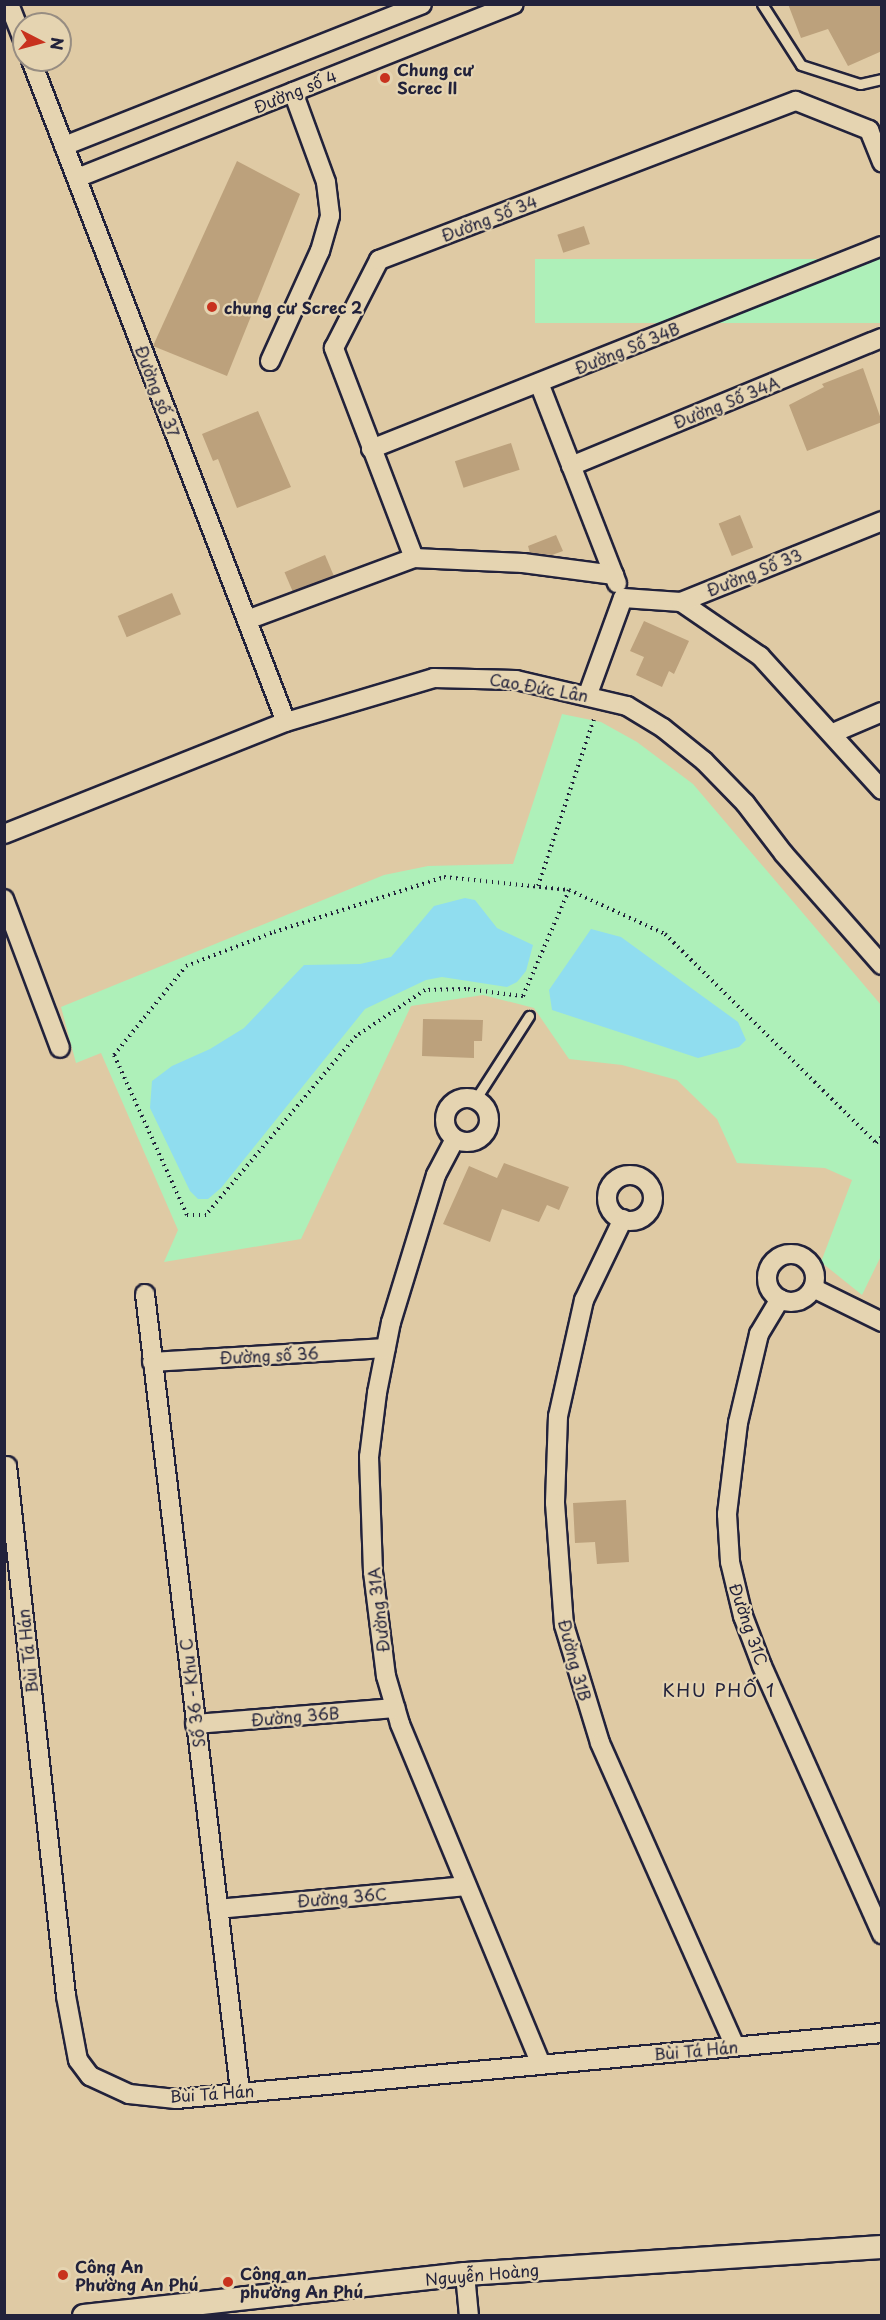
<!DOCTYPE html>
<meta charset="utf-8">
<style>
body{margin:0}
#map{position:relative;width:886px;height:2320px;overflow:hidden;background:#dfcaa4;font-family:"Playpen Sans",sans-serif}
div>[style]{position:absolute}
.green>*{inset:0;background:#aef0b9;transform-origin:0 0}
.water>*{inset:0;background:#90ddef}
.building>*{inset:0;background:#bca17c;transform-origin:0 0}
.path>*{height:4px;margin-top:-2px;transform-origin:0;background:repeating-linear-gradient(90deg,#22223b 0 1.5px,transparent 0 6px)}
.roads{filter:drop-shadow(2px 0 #22223b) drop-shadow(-2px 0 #22223b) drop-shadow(0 2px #22223b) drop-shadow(0 -2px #22223b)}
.service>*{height:9px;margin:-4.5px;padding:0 4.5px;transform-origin:4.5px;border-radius:4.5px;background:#e5d4b1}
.minor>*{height:18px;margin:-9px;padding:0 9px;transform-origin:9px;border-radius:9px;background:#e5d4b1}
.minor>.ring{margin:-9px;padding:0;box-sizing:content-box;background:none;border:18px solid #e5d4b1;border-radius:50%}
.tertiary>*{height:22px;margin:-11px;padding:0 11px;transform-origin:11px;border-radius:11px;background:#e5d4b1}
.dots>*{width:16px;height:16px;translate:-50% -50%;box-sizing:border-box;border:3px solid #e5d4b1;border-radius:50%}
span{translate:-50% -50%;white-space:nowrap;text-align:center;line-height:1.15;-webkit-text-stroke:4.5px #e5d4b1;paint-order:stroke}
.poi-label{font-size:16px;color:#22223b;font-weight:700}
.left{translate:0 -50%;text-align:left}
.street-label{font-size:16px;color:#22223b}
.neighbourhood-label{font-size:18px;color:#22223b;letter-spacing:1.5px}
.frame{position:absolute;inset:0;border:6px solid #22223b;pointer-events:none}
.north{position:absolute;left:12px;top:12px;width:60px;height:60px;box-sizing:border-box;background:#e5d4b1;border:2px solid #978d82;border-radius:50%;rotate:96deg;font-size:16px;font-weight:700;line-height:24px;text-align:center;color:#22223b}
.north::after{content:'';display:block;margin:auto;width:21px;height:27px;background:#c8321e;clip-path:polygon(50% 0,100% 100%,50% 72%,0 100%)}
</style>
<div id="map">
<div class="green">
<i style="left:881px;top:259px;width:64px;height:346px;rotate:90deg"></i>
<i style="clip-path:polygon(562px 714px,601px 722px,637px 742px,693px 784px,881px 1005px,881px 1256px,862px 1295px,821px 1262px,852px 1180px,825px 1168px,737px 1163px,717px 1119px,677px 1080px,622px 1065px,569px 1059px,534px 1008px,483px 995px,411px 1006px,301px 1239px,164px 1262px,178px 1230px,101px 1053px,76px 1063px,61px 1007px,384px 875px,428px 866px,513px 864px)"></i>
</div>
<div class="water">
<i style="clip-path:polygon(465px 898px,475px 900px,497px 928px,533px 945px,526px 971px,517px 982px,507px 987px,442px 977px,426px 980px,365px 1009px,221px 1188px,208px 1199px,198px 1199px,190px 1191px,150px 1108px,152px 1081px,172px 1066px,210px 1049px,244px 1028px,304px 965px,360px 964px,391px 957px,434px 906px)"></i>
<i style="clip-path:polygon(591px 929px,621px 937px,738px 1022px,746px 1040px,739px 1047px,698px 1058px,552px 1010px,549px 990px)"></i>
</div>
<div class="building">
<i style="clip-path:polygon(788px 4px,882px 4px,882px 51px,848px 66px,828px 29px,801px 38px)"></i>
<i style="clip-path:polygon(237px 161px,300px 194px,227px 376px,153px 346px)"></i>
<i style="left:584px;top:226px;width:19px;height:28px;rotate:72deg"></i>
<i style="clip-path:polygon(863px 368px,882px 422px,807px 451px,789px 405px,824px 387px,822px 384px)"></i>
<i style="clip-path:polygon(258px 411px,291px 487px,237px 508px,218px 459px,213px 461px,202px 434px)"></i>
<i style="left:511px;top:443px;width:28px;height:59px;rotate:72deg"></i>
<i style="left:740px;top:515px;width:35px;height:23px;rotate:68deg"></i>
<i style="clip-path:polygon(556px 535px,563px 551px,552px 555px,530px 553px,528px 546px)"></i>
<i style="left:325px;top:555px;width:23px;height:44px;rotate:67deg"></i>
<i style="left:172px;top:593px;width:23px;height:59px;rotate:67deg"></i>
<i style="clip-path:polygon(644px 621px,689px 641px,674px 674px,669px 671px,662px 687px,636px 675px,644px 657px,630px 651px)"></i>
<i style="clip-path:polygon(423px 1019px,483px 1020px,482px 1041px,474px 1041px,474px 1058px,422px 1056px)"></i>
<i style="clip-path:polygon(504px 1163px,569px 1187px,559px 1210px,547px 1205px,539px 1222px,502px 1209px,490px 1242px,443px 1224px,469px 1166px,497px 1178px)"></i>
<i style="clip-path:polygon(626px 1500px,629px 1562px,597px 1564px,595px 1542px,575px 1543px,573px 1503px)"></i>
</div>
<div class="path">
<i style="left:444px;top:877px;width:126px;rotate:5.9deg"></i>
<i style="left:569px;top:890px;width:116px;rotate:113.5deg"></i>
<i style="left:523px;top:996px;width:57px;rotate:-173deg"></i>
<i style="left:466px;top:989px;width:41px;rotate:178.6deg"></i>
<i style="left:425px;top:990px;width:83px;rotate:146.3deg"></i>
<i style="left:356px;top:1036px;width:234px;rotate:130deg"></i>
<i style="left:206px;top:1215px;width:19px;rotate:180deg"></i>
<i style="left:187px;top:1215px;width:176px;rotate:-114.5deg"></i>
<i style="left:114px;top:1055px;width:114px;rotate:-51deg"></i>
<i style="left:186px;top:966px;width:94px;rotate:-21.1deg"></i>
<i style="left:274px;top:932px;width:179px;rotate:-17.9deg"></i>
<i style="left:538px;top:886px;width:176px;rotate:-71.5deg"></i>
<i style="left:569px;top:890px;width:106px;rotate:24.6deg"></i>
<i style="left:665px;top:934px;width:297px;rotate:44.7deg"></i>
<i style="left:876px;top:1143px;width:9px;rotate:-49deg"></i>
</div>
<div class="roads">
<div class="service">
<i style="left:762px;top:4px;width:72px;rotate:57.4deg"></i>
<i style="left:801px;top:65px;width:62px;rotate:17.9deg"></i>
<i style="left:860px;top:84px;width:23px;rotate:-13deg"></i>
<i style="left:475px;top:1100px;width:100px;rotate:-57.3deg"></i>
</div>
<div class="minor">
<i style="left:9px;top:4px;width:41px;rotate:68.5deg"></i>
<i style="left:31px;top:60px;width:709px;rotate:68.93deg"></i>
<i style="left:64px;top:146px;width:385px;rotate:-21.6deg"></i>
<i style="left:77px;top:178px;width:470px;rotate:-21.7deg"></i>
<i style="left:270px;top:361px;width:121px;rotate:-65.6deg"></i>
<i style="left:320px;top:251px;width:37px;rotate:-74deg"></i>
<i style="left:330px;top:215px;width:33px;rotate:-97deg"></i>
<i style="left:326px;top:182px;width:96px;rotate:-110.1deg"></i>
<i style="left:539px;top:383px;width:215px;rotate:68.7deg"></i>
<i style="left:371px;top:449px;width:550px;rotate:-21.67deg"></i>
<i style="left:571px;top:466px;width:336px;rotate:-22.4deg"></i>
<i style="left:414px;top:558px;width:225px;rotate:-110.9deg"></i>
<i style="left:334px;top:348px;width:99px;rotate:-62.9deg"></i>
<i style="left:379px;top:260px;width:446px;rotate:-20.9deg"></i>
<i style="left:796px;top:101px;width:79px;rotate:21.7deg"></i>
<i style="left:869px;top:130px;width:35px;rotate:68deg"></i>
<i style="left:681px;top:602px;width:96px;rotate:34.4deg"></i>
<i style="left:760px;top:656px;width:181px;rotate:47.7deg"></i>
<i style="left:247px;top:620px;width:178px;rotate:-20.4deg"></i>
<i style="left:414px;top:558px;width:109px;rotate:2.6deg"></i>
<i style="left:523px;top:563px;width:92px;rotate:7.5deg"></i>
<i style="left:588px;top:694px;width:102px;rotate:-70deg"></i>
<i style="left:623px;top:598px;width:58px;rotate:3.9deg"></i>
<i style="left:681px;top:602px;width:217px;rotate:-21.9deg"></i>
<i style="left:833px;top:733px;width:53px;rotate:-23.2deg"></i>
<i style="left:4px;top:834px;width:303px;rotate:-21.7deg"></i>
<i style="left:286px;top:722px;width:154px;rotate:-16.6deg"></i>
<i style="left:434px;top:678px;width:82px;rotate:1.4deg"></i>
<i style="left:516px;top:680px;width:114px;rotate:13.2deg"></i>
<i style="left:627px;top:706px;width:42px;rotate:31.4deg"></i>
<i style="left:663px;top:728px;width:53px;rotate:38.8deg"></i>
<i style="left:704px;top:761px;width:59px;rotate:45.7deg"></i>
<i style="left:745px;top:803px;width:64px;rotate:52.6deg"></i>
<i style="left:784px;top:854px;width:148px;rotate:48.6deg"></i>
<i style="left:4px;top:899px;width:159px;rotate:69.4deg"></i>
<i class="ring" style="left:445px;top:1098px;width:26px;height:26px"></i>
<i style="left:455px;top:1139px;width:41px;rotate:117.8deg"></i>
<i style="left:436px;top:1175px;width:154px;rotate:107deg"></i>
<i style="left:391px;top:1322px;width:72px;rotate:101.2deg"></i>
<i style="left:377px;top:1393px;width:64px;rotate:97.1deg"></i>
<i style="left:369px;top:1457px;width:115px;rotate:88deg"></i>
<i style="left:373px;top:1572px;width:105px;rotate:82.9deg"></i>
<i style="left:386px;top:1676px;width:50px;rotate:73.7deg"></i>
<i style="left:400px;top:1724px;width:368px;rotate:67.5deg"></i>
<i class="ring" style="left:607px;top:1175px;width:28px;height:28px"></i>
<i style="left:623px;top:1219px;width:90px;rotate:115.7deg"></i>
<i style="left:584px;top:1300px;width:119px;rotate:102.6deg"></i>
<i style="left:558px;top:1416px;width:87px;rotate:92deg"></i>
<i style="left:555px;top:1503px;width:122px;rotate:85.8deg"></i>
<i style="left:564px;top:1625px;width:123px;rotate:73deg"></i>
<i style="left:600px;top:1743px;width:332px;rotate:66deg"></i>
<i class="ring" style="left:767px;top:1254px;width:30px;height:30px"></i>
<i style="left:813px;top:1288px;width:77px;rotate:26.2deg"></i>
<i style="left:145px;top:1294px;width:803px;rotate:83.2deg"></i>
<i style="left:780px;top:1299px;width:41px;rotate:121deg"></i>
<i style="left:759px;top:1334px;width:91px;rotate:103.3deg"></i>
<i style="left:738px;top:1423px;width:92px;rotate:96.9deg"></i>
<i style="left:727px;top:1514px;width:48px;rotate:86.4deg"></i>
<i style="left:730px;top:1562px;width:56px;rotate:76.5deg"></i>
<i style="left:743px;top:1616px;width:53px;rotate:69.2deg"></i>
<i style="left:762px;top:1666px;width:294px;rotate:65.9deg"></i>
<i style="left:152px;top:1362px;width:234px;rotate:-3.4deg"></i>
<i style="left:7px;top:1466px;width:533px;rotate:83.65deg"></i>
<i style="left:66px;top:1996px;width:65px;rotate:79.4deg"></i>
<i style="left:78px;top:2060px;width:20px;rotate:53deg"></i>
<i style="left:90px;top:2076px;width:43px;rotate:24.8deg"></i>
<i style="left:129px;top:2094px;width:47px;rotate:6.1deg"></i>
<i style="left:176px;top:2099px;width:709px;rotate:-5.34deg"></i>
<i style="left:195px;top:1724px;width:201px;rotate:-4.6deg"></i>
<i style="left:218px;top:1909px;width:249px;rotate:-5.3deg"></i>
<i style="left:465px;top:2274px;width:42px;rotate:84.6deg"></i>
</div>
<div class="tertiary">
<i style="left:84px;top:2316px;width:383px;rotate:-6.3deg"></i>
<i style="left:465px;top:2274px;width:418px;rotate:-3.7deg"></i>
</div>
</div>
<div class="dots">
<i style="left:385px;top:78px;background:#c8321e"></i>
<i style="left:212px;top:307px;background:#c8321e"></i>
<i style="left:63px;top:2275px;background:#c8321e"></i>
<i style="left:228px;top:2282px;background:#c8321e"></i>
</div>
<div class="poi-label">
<span class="left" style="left:397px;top:78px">Chung cư<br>Screc II</span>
<span class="left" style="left:224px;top:307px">chung cư Screc 2</span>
<span class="left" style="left:75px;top:2275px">Công An<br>Phường An Phú</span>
<span class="left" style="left:240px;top:2282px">Công an<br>phường An Phú</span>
</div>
<div class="street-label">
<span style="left:295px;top:91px;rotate:-22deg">Đường số 4</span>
<span style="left:489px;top:218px;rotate:-21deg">Đường Số 34</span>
<span style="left:627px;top:348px;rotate:-22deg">Đường Số 34B</span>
<span style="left:158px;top:391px;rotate:69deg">Đường số 37</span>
<span style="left:726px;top:402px;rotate:-22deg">Đường Số 34A</span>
<span style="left:754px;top:572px;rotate:-22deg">Đường Số 33</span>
<span style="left:539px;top:687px;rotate:10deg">Cao Đức Lân</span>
<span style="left:269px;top:1355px;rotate:-3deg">Đường số 36</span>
<span style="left:378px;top:1610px;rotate:-97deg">Đường 31A</span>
<span style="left:749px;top:1624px;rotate:71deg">Đường 31C</span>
<span style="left:27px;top:1651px;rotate:-96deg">Bùi Tá Hán</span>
<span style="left:575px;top:1660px;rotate:75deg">Đường 31B</span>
<span style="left:192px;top:1693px;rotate:-97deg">Số 36 - Khu C</span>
<span style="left:295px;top:1716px;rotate:-5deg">Đường 36B</span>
<span style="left:342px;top:1897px;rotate:-5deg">Đường 36C</span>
<span style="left:696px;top:2050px;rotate:-5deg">Bùi Tá Hán</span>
<span style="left:212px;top:2093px;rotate:-4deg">Bùi Tá Hán</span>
<span style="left:482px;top:2274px;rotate:-5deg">Nguyễn Hoàng</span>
</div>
<div class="neighbourhood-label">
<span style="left:719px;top:1690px">KHU PHỐ 1</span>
</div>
<div class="frame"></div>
<div class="north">N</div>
</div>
